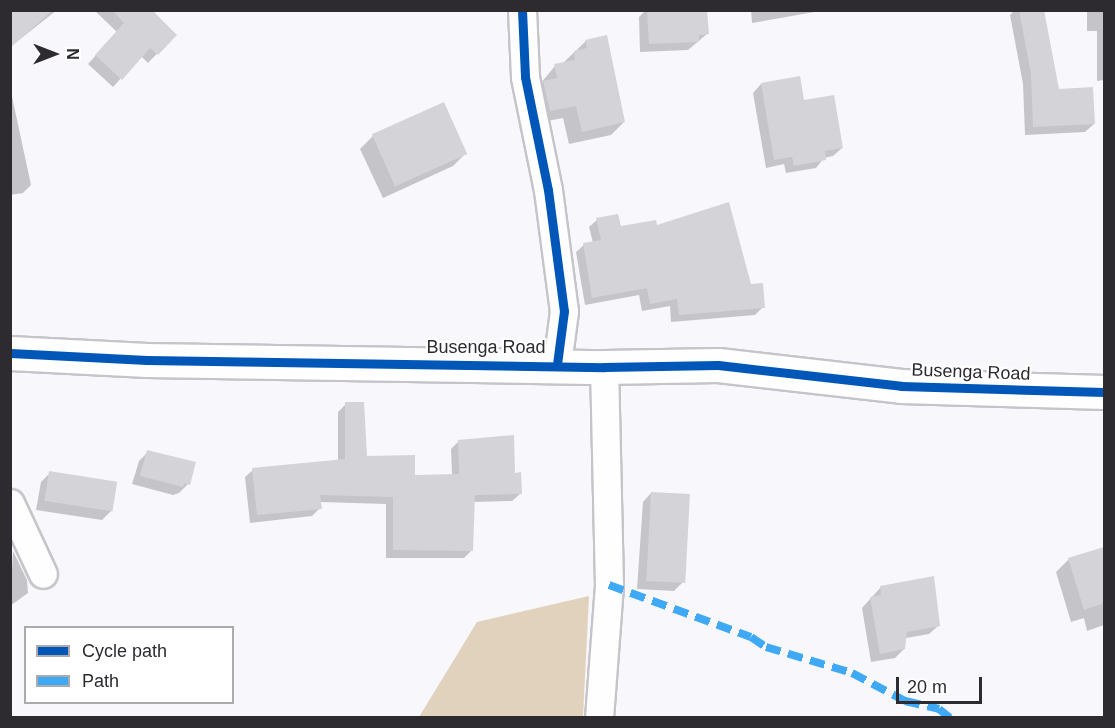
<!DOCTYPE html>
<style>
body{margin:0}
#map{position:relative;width:1115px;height:728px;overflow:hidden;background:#f7f7fc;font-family:Arial,sans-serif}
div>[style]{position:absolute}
.forest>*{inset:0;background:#e1d2be}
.shadow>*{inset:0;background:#0003}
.building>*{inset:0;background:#d4d4d8;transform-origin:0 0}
.roads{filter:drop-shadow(2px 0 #c5c4c9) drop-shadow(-2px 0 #c5c4c9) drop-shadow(0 2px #c5c4c9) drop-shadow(0 -2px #c5c4c9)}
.minor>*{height:27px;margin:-13.5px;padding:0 13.5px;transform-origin:13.5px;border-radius:13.5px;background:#fefeff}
.tertiary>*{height:33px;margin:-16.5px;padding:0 16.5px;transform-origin:16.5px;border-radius:16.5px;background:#fefeff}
.quiet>*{height:8px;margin-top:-4px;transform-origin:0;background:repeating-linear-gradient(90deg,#3fa9f5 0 15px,transparent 0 23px)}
.cycleway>*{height:9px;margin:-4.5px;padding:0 4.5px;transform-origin:4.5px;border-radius:4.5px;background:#0057b8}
span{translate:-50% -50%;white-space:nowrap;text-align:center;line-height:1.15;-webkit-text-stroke:4.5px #fff;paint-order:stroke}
.street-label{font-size:18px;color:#2d2b30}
.frame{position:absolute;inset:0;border:12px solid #2d2b30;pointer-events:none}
.legend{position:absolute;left:24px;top:626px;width:210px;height:78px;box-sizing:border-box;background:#fff;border:2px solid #abaaac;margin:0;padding:8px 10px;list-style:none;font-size:18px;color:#2d2b30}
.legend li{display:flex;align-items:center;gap:12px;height:30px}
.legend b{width:30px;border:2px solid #abaaac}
.north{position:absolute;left:24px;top:24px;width:60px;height:60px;-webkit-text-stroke:4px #fff;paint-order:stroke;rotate:90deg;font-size:16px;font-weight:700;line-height:24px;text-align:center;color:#2d2b30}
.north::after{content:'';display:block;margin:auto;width:21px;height:27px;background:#2d2b30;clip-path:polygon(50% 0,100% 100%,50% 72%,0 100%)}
.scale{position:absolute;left:896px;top:677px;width:86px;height:27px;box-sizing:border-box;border:3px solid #2d2b30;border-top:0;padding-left:8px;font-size:18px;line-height:21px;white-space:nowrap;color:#2d2b30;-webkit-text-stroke:4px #fff;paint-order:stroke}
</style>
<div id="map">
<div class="forest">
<i style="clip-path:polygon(589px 596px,583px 717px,419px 717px,477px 622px)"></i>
</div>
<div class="shadow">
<i style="clip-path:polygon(10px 10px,57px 10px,19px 40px)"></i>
<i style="clip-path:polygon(94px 10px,150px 10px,175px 35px,148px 63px,141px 56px,113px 87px,88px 64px,117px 32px)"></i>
<i style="clip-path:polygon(646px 10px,706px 10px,707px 34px,688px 50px,640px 52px,639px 17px)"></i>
<i style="clip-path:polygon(751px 10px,826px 10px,752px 23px)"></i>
<i style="clip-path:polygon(1015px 10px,1043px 10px,1058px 90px,1094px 124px,1085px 132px,1025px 135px,1023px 84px,1010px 15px)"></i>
<i style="clip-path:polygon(1087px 10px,1104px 10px,1104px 80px,1097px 81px,1097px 31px,1087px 31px)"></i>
<i style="clip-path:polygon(586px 41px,624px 122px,611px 135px,569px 144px,563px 118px,537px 123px,531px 95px,555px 66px,562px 64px)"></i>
<i style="clip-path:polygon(761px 84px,803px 102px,842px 148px,833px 156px,824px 158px,816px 168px,786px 173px,784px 164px,766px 168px,753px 93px)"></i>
<i style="clip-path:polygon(10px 87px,31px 185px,23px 193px,10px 195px)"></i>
<i style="clip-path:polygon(373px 136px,465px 154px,453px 166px,383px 198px,360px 149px)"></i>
<i style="clip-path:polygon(597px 220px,620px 228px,656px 227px,763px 307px,755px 315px,671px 322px,670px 306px,642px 311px,639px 295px,585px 305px,576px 252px,584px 245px,593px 243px,589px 227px)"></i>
<i style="clip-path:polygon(346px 404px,365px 458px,413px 476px,452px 475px,451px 449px,459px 441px,514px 474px,520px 494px,512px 501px,473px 502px,472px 550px,464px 558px,386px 558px,386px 504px,320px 502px,320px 508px,312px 516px,250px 523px,245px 477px,253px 470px,338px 461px,338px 412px)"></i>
<i style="clip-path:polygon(148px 452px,188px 484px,179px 493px,173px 495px,132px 484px,139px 461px)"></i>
<i style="clip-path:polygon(50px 473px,111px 511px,102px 520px,36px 510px,41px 482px)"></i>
<i style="clip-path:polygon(651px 493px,683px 582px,674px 591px,637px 589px,643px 502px)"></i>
<i style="clip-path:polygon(1104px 548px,1104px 625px,1087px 631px,1084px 618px,1071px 622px,1056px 572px,1069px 559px)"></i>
<i style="clip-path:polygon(13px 551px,27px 580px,28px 593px,10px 606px)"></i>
<i style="clip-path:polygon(881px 587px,938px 626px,929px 634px,906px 638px,904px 649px,895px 658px,871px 662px,862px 608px)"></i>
</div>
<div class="building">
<i style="clip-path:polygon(10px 10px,53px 10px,10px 48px)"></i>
<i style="clip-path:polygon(112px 10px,152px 10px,177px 35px,158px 55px,150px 48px,122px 80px,95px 55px,124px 23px)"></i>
<i style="clip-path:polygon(647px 10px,707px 10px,709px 34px,699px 35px,699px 42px,649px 44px)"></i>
<i style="clip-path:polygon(1019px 10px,1044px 10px,1059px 89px,1093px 87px,1095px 124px,1033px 127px,1031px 74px)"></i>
<i style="clip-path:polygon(607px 35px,625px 122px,582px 132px,576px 106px,550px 111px,543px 81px,557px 78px,554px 64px,575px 60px,574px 51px,587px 48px,585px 40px)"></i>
<i style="clip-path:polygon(800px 76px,804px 100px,834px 95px,843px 148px,825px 151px,826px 160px,794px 166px,792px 157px,774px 160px,761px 83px)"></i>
<i style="left:444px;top:102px;width:57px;height:79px;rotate:66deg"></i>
<i style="clip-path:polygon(729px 202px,751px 284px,763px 283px,765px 308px,679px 315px,677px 299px,650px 304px,647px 288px,592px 298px,583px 243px,601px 240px,596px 218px,618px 214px,621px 226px,656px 220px,657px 225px)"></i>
<i style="clip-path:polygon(345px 402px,364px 402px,367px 456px,415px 455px,415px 475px,459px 474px,458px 440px,514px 435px,515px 473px,521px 472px,522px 494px,475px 495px,473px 551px,393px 550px,393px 497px,320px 495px,322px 509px,257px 515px,252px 468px,345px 459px)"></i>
<i style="clip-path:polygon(147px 450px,196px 462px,190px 485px,184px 483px,183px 487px,140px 476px)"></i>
<i style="left:49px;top:471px;width:69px;height:30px;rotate:9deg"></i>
<i style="left:651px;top:492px;width:39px;height:89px;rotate:3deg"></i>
<i style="clip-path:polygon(1104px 547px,1104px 603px,1084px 610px,1068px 558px)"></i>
<i style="clip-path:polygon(934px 576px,940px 626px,907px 632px,905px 649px,880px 654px,870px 597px,881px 595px,880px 586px)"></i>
</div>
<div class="roads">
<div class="minor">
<i style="left:522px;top:10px;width:67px;rotate:87.4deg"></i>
<i style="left:525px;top:77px;width:115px;rotate:78.5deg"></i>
<i style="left:548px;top:190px;width:122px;rotate:82.5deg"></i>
<i style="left:564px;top:311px;width:53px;rotate:97.5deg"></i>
<i style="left:10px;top:503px;width:78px;rotate:65.1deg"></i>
<i style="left:599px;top:718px;width:133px;rotate:-85.7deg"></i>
<i style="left:609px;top:585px;width:218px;rotate:-91.3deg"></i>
</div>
<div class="tertiary">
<i style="left:10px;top:353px;width:137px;rotate:2.9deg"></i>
<i style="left:147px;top:360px;width:457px;rotate:0.9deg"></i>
<i style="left:604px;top:367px;width:114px;rotate:-1deg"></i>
<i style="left:718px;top:365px;width:184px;rotate:6.5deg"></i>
<i style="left:901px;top:386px;width:203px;rotate:1.7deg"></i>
</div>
</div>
<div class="quiet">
<i style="left:609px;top:585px;width:151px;rotate:20.1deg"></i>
<i style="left:751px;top:637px;width:18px;rotate:34deg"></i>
<i style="left:766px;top:647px;width:90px;rotate:16.8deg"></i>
<i style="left:852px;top:673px;width:60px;rotate:27.8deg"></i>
<i style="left:905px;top:701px;width:35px;rotate:13deg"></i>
<i style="left:939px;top:709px;width:14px;rotate:39deg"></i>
</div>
<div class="cycleway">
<i style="left:522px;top:10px;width:67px;rotate:87.4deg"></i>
<i style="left:525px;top:77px;width:115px;rotate:78.5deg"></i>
<i style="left:548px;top:190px;width:122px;rotate:82.5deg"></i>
<i style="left:564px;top:311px;width:53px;rotate:97.5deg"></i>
<i style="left:10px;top:353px;width:137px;rotate:2.9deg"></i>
<i style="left:147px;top:360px;width:457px;rotate:0.9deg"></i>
<i style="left:604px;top:367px;width:114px;rotate:-1deg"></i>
<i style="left:718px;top:365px;width:184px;rotate:6.5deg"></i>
<i style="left:901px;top:386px;width:203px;rotate:1.7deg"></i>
</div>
<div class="street-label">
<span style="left:486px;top:347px">Busenga Road</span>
<span style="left:971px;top:372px;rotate:2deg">Busenga Road</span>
</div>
<div class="frame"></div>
<ul class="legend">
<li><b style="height:8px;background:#0057b8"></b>Cycle path</li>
<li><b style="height:8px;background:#3fa9f5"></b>Path</li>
</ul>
<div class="north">N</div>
<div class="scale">20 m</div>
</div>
